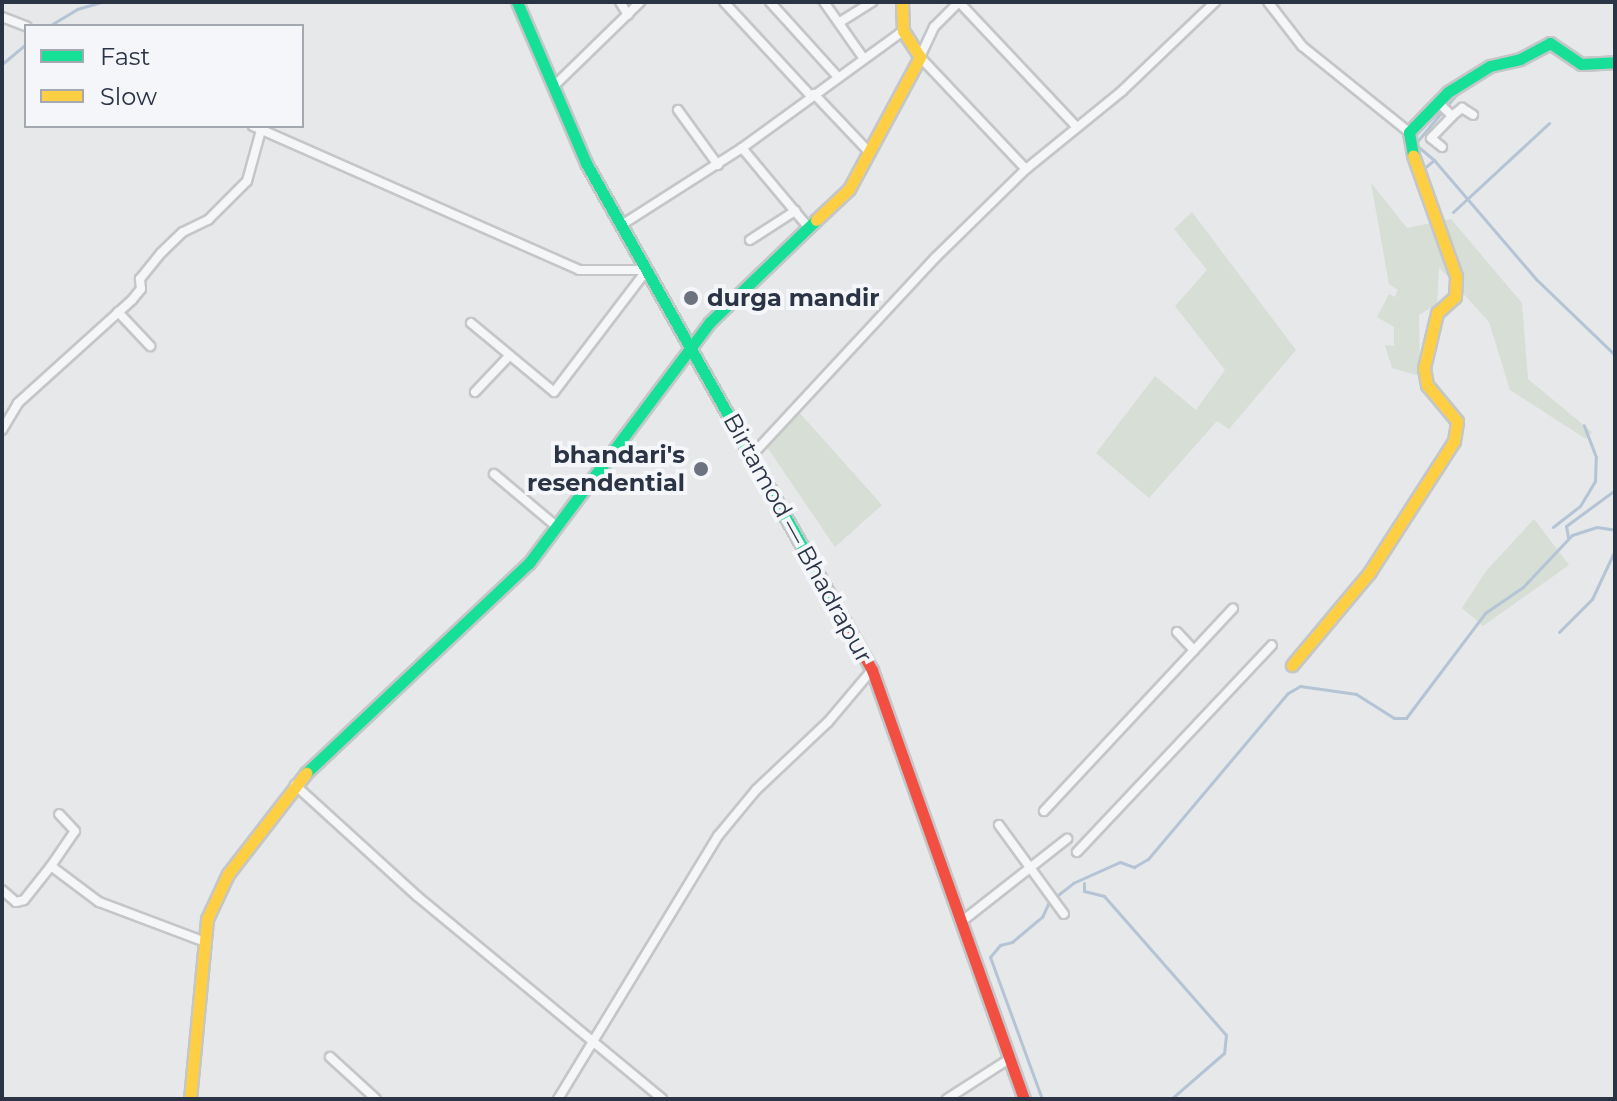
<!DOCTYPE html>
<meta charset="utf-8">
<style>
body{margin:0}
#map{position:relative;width:1617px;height:1101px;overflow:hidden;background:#e6e8ea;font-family:Montserrat,sans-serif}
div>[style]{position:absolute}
.green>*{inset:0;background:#d6ded6}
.stream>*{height:3px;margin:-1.5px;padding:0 1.5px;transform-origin:1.5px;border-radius:1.5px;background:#b4c4d5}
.roads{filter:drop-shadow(2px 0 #c4c6c8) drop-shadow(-2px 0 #c4c6c8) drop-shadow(0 2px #c4c6c8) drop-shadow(0 -2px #c4c6c8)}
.street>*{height:8px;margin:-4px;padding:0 4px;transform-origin:4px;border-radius:4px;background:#f5f6f7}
.fast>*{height:11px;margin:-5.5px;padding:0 5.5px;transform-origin:5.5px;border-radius:5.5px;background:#16e098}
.slow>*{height:11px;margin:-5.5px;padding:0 5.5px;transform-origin:5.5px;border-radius:5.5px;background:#ffcf43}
.jam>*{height:11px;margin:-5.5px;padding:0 5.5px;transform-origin:5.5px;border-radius:5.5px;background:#f24e42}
.dots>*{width:22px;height:22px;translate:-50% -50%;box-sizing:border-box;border:4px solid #f4f6f9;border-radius:50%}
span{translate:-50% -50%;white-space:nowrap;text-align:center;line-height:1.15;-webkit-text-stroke:8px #f4f6f9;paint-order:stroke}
.poi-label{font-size:24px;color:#2b3445;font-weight:700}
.left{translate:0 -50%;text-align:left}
.right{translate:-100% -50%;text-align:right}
.street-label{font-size:24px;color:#2b3445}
.frame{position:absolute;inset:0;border:4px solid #2b3445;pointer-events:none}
.legend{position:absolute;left:24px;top:24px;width:280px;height:104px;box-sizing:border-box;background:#f4f6f9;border:2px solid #a4a8b1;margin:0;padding:10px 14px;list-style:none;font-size:24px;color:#2b3445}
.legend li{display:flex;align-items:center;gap:16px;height:40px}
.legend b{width:40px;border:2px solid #a4a8b1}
</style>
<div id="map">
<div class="green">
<i style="clip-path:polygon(1371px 183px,1407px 228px,1451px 219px,1522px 303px,1528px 379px,1592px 432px,1586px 439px,1510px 390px,1489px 322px,1439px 267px,1437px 304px,1419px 315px,1420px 376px,1392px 368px,1385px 345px,1394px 346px,1394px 327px,1377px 317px,1389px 294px,1395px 297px,1398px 290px,1389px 284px)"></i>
<i style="clip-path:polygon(1192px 212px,1296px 350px,1229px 429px,1217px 421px,1149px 498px,1096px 453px,1155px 376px,1196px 410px,1225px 370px,1175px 306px,1207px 270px,1174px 229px)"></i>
<i style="clip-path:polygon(797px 410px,882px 505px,835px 547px,765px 444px)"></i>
<i style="clip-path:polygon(1534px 519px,1569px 565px,1483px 626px,1462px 608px,1486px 571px)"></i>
</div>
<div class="stream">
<i style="left:49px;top:26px;width:33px;rotate:-31deg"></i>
<i style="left:77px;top:9px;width:25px;rotate:-16deg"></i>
<i style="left:2px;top:64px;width:31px;rotate:-40deg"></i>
<i style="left:1434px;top:160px;width:158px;rotate:49.4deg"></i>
<i style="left:1537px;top:280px;width:108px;rotate:43.9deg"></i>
<i style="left:1423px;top:169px;width:14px;rotate:-39deg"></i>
<i style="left:1434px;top:160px;width:25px;rotate:-140deg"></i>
<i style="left:1415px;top:144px;width:70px;rotate:-50.2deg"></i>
<i style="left:1453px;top:212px;width:131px;rotate:-42.8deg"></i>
<i style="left:1553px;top:527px;width:34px;rotate:-38deg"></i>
<i style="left:1580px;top:506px;width:29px;rotate:-59deg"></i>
<i style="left:1595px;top:481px;width:24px;rotate:-88deg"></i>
<i style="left:1596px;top:457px;width:34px;rotate:-111deg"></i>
<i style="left:1568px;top:537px;width:11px;rotate:-100deg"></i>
<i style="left:1566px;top:526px;width:61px;rotate:-36.3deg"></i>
<i style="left:1559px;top:632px;width:47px;rotate:-45deg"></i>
<i style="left:1592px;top:599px;width:54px;rotate:-64.9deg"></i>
<i style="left:1084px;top:883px;width:8px;rotate:90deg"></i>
<i style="left:1084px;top:891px;width:21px;rotate:14deg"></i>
<i style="left:1104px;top:896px;width:185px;rotate:48.7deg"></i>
<i style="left:1226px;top:1035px;width:18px;rotate:96deg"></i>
<i style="left:1224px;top:1053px;width:70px;rotate:139deg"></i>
<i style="left:1042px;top:1099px;width:151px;rotate:-110.1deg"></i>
<i style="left:990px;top:957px;width:16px;rotate:-50deg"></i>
<i style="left:1000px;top:945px;width:12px;rotate:-14deg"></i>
<i style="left:1012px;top:942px;width:39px;rotate:-40deg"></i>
<i style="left:1042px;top:917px;width:17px;rotate:-65deg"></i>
<i style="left:1049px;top:902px;width:31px;rotate:-38deg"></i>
<i style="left:1073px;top:883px;width:51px;rotate:-24.1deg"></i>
<i style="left:1120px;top:862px;width:15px;rotate:20deg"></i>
<i style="left:1134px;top:867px;width:16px;rotate:-30deg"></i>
<i style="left:1148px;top:859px;width:217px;rotate:-49.9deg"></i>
<i style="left:1288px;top:693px;width:14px;rotate:-30deg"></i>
<i style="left:1300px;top:686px;width:57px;rotate:8.1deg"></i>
<i style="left:1356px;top:694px;width:45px;rotate:32.3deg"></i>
<i style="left:1394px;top:718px;width:12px"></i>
<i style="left:1406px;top:718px;width:131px;rotate:-53deg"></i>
<i style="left:1485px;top:613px;width:46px;rotate:-34.4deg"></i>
<i style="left:1523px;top:587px;width:71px;rotate:-46.7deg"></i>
<i style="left:1572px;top:535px;width:26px;rotate:-18deg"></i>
<i style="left:1597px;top:527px;width:18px;rotate:9deg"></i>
</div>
<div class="roads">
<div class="street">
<i style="left:620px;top:2px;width:15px;rotate:58deg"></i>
<i style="left:724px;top:2px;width:128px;rotate:47.2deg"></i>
<i style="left:770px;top:2px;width:100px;rotate:47.8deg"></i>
<i style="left:824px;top:2px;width:66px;rotate:54.9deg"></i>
<i style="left:959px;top:2px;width:35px;rotate:135deg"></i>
<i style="left:934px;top:27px;width:33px;rotate:115deg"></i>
<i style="left:920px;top:57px;width:154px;rotate:46.6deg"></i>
<i style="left:959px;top:2px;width:172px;rotate:46.7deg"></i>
<i style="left:1268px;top:2px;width:56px;rotate:52.3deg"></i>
<i style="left:1302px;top:46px;width:137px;rotate:38.8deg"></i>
<i style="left:2px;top:17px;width:26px;rotate:21deg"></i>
<i style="left:840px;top:22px;width:38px;rotate:-32deg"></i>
<i style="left:553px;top:87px;width:122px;rotate:-44.3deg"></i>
<i style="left:814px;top:94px;width:81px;rotate:46.5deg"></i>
<i style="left:1438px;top:102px;width:20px;rotate:45deg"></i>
<i style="left:1452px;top:116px;width:13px;rotate:-39deg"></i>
<i style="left:1462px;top:108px;width:13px;rotate:32deg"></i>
<i style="left:678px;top:110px;width:68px;rotate:54deg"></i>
<i style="left:253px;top:126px;width:356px;rotate:23.8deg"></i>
<i style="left:579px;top:270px;width:68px"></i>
<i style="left:1442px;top:147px;width:14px;rotate:-141deg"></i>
<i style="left:1431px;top:138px;width:30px;rotate:-46deg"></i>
<i style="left:742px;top:148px;width:199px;rotate:-36deg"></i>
<i style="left:620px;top:226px;width:145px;rotate:-32.6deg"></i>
<i style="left:742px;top:148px;width:103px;rotate:50.1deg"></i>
<i style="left:750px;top:240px;width:54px;rotate:-32.8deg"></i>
<i style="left:118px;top:312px;width:47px;rotate:46.7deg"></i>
<i style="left:471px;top:323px;width:108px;rotate:39.7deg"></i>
<i style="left:554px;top:392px;width:153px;rotate:-52.7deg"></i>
<i style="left:475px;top:392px;width:50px;rotate:-46.6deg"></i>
<i style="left:2px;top:430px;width:31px;rotate:-59deg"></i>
<i style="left:18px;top:403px;width:154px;rotate:-42.1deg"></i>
<i style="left:132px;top:300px;width:14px;rotate:-51deg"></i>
<i style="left:141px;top:289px;width:10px;rotate:-96deg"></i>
<i style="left:140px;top:279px;width:33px;rotate:-51deg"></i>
<i style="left:161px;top:253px;width:30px;rotate:-44deg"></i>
<i style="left:183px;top:232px;width:28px;rotate:-26deg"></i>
<i style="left:208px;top:220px;width:55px;rotate:-45deg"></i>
<i style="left:247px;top:181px;width:53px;rotate:-74.6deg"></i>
<i style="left:752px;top:455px;width:269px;rotate:-47.1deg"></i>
<i style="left:935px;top:258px;width:127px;rotate:-44.4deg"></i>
<i style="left:1026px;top:169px;width:124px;rotate:-39.1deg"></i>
<i style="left:1122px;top:91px;width:129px;rotate:-43.7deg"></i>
<i style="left:494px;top:474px;width:81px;rotate:40deg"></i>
<i style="left:1177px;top:632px;width:25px;rotate:47deg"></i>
<i style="left:295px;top:785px;width:165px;rotate:42.3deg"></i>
<i style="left:417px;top:896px;width:318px;rotate:39.6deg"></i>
<i style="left:1044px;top:811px;width:277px;rotate:-47deg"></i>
<i style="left:999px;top:825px;width:110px;rotate:53.9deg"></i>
<i style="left:1077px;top:852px;width:284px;rotate:-46.7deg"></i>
<i style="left:51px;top:866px;width:42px;rotate:-55.6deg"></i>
<i style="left:75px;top:831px;width:23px;rotate:-133deg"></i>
<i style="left:2px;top:890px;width:18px;rotate:41deg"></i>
<i style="left:16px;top:902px;width:8px;rotate:-14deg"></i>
<i style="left:24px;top:900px;width:43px;rotate:-51.5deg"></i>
<i style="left:51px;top:866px;width:60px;rotate:36.9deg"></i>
<i style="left:99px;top:902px;width:111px;rotate:20.6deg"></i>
<i style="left:961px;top:922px;width:135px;rotate:-38.1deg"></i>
<i style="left:330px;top:1057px;width:62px;rotate:42.4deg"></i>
<i style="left:558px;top:1099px;width:308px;rotate:-58.7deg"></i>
<i style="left:718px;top:836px;width:60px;rotate:-50.4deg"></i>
<i style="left:756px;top:790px;width:99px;rotate:-43.4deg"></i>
<i style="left:828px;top:722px;width:68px;rotate:-49.8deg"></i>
<i style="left:947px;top:1099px;width:74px;rotate:-32.8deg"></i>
</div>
<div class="fast">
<i style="left:517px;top:2px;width:175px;rotate:66.8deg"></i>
<i style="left:586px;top:163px;width:521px;rotate:60.58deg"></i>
<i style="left:1413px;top:155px;width:23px;rotate:-100deg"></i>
<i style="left:1409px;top:132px;width:56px;rotate:-45.7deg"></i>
<i style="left:1448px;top:92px;width:49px;rotate:-31.8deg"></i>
<i style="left:1490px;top:66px;width:31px;rotate:-13deg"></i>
<i style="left:1520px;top:59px;width:34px;rotate:-28deg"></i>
<i style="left:1550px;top:43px;width:37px;rotate:34deg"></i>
<i style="left:1581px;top:64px;width:34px;rotate:-3deg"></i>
<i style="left:306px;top:773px;width:306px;rotate:-43.3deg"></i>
<i style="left:529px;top:563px;width:300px;rotate:-53.1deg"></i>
<i style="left:709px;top:323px;width:149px;rotate:-43.9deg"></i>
</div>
<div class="slow">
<i style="left:816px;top:220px;width:45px;rotate:-43.2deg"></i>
<i style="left:849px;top:189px;width:150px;rotate:-61.7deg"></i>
<i style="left:920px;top:57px;width:31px;rotate:-123deg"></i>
<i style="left:903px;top:31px;width:29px;rotate:-92deg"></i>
<i style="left:1292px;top:665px;width:120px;rotate:-50.1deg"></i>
<i style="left:1369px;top:573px;width:157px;rotate:-57.2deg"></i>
<i style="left:1454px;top:441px;width:20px;rotate:-81deg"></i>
<i style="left:1457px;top:421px;width:47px;rotate:-129.8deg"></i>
<i style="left:1427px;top:385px;width:17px;rotate:-100deg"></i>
<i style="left:1424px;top:368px;width:57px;rotate:-76.7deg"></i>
<i style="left:1437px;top:313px;width:24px;rotate:-42deg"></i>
<i style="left:1455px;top:297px;width:21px;rotate:-87deg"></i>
<i style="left:1456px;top:276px;width:128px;rotate:-109.6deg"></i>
<i style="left:190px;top:1099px;width:181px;rotate:-84.6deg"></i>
<i style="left:207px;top:919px;width:50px;rotate:-65deg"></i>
<i style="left:228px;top:874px;width:128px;rotate:-52.3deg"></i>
</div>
<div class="jam">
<i style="left:842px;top:617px;width:61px;rotate:60.5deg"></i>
<i style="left:872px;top:670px;width:455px;rotate:70.5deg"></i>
</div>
</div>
<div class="dots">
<i style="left:691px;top:298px;background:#6c737f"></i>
<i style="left:701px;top:469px;background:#6c737f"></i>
</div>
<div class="poi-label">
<span class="left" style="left:707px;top:298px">durga mandir</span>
<span class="right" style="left:685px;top:469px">bhandari's<br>resendential</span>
</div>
<div class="street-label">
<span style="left:798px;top:538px;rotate:61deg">Birtamod — Bhadrapur</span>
</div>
<div class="frame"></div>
<ul class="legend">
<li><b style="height:10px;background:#16e098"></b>Fast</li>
<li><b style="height:10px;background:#ffcf43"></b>Slow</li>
</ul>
</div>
